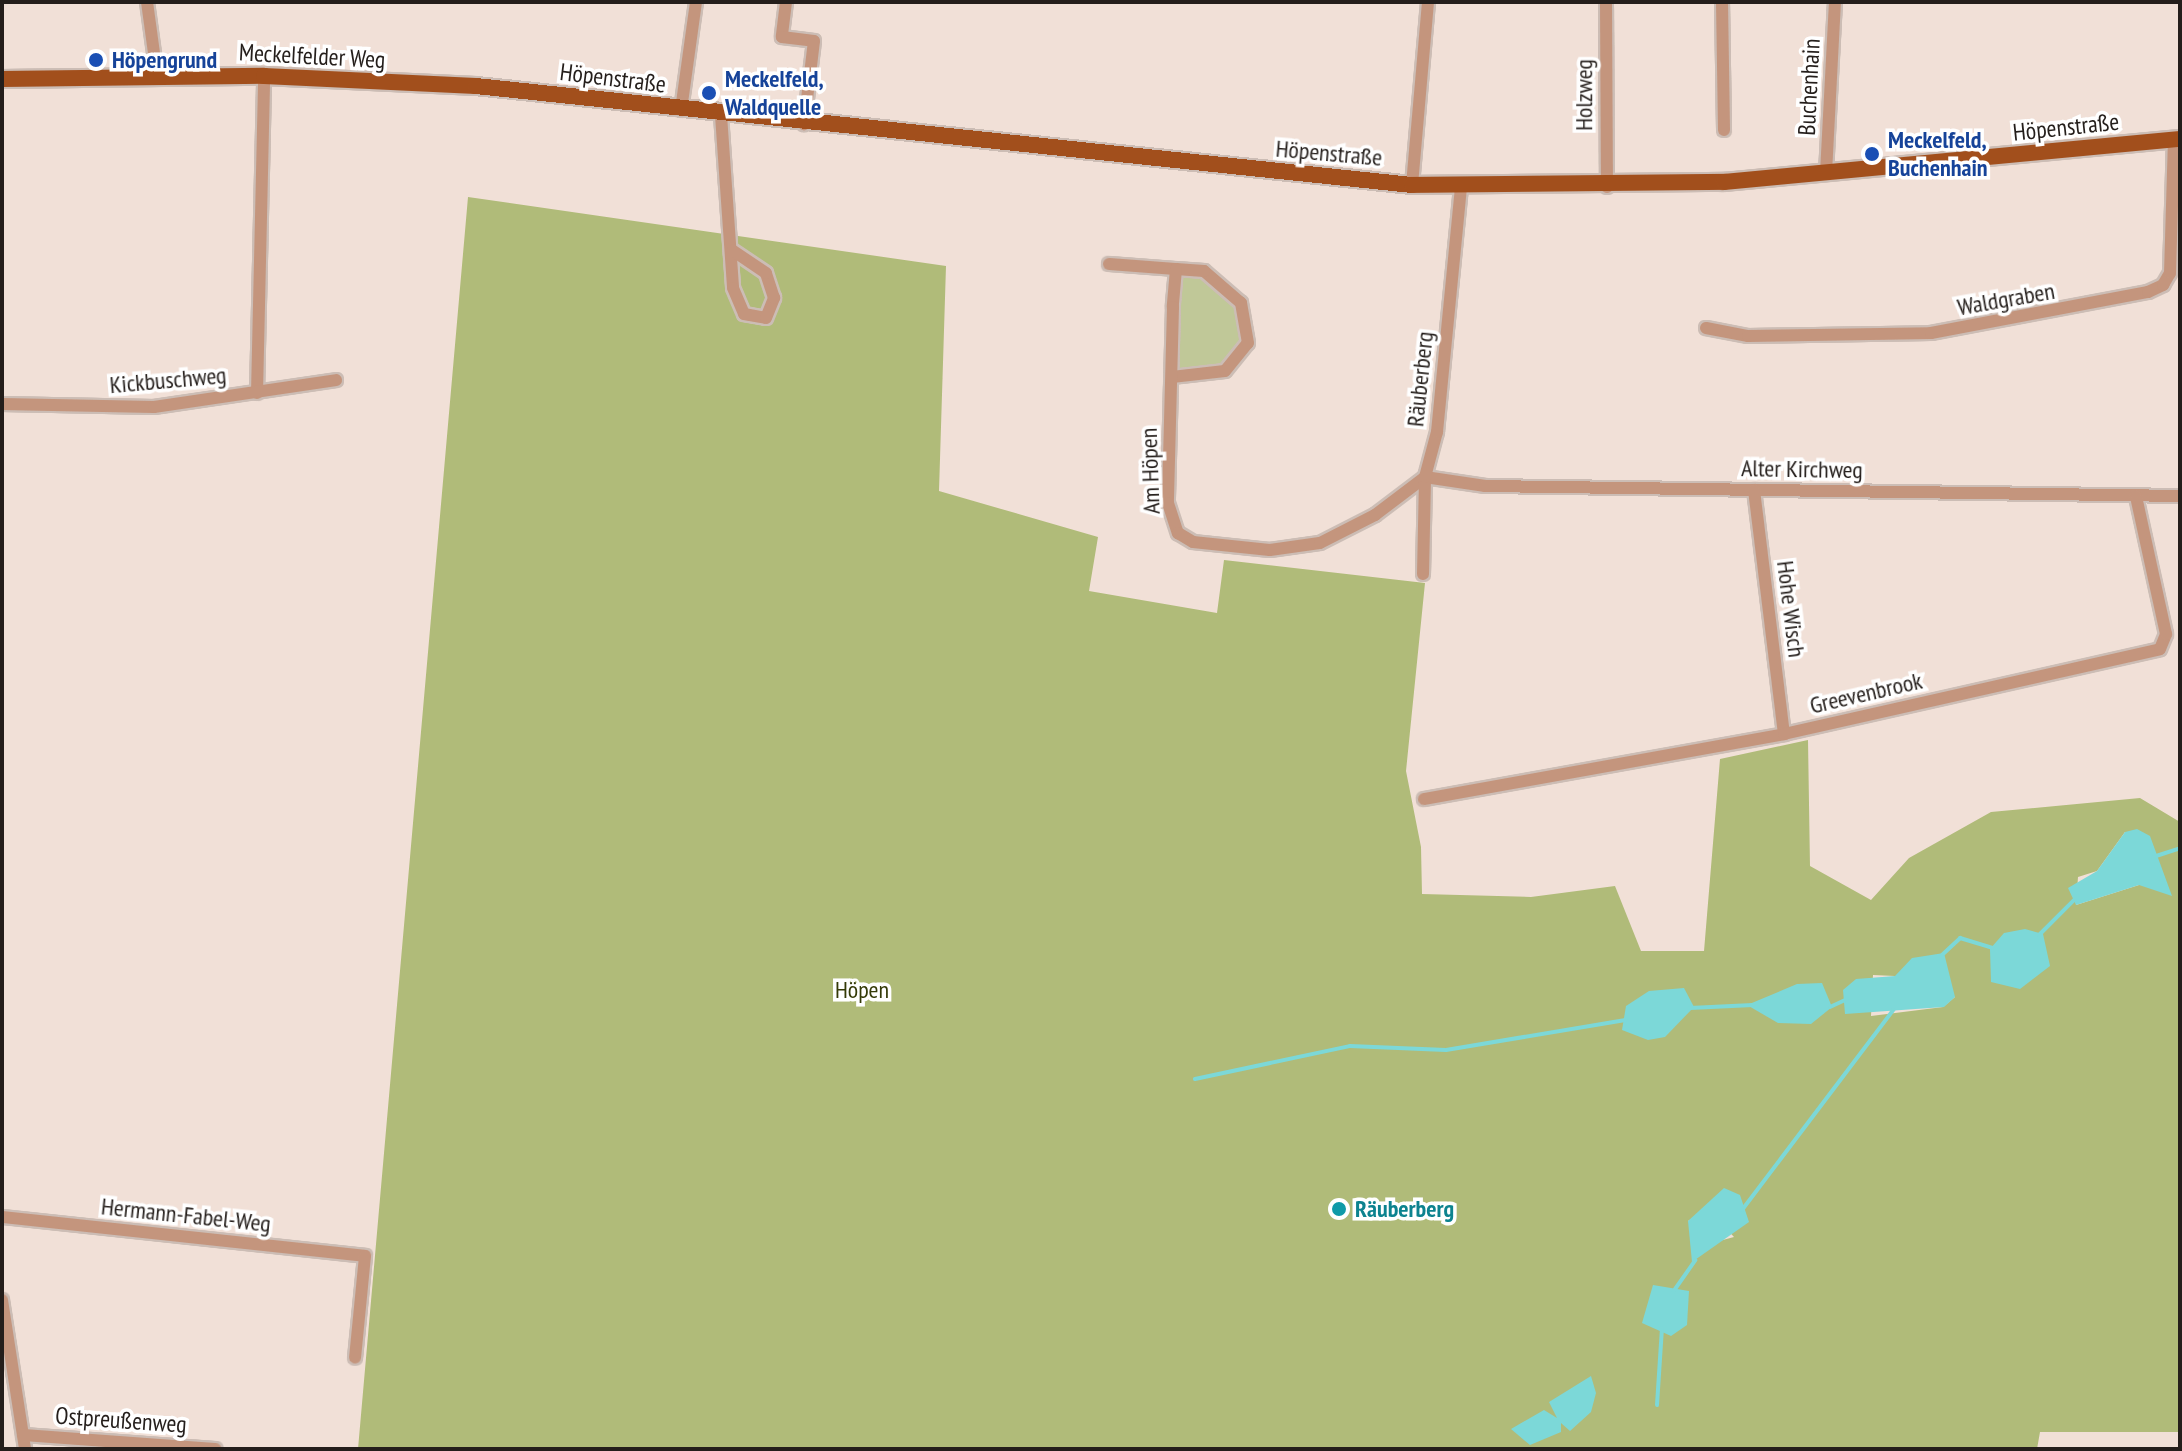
<!DOCTYPE html>
<meta charset="utf-8">
<style>
body{margin:0}
#map{position:relative;width:2182px;height:1451px;overflow:hidden;background:#f1e0d7;font-family:"PT Sans Narrow",sans-serif}
div>[style]{position:absolute}
.green>*{inset:0;background:#c0c898}
.forest>*{inset:0;background:#b0bb79}
.water>*{inset:0;background:#7cd8d8}
.stream>*{height:4px;margin:-2px;padding:0 2px;transform-origin:2px;border-radius:2px;background:#7cd8d8}
.roads{filter:drop-shadow(2px 0 #ccbdb5) drop-shadow(-2px 0 #ccbdb5) drop-shadow(0 2px #ccbdb5) drop-shadow(0 -2px #ccbdb5)}
.minor>*{height:12px;margin:-6px;padding:0 6px;transform-origin:6px;border-radius:6px;background:#c4957d}
.major>*{height:16px;margin:-8px;padding:0 8px;transform-origin:8px;border-radius:8px;background:#a24f1c}
.dots>*{width:22px;height:22px;translate:-50% -50%;box-sizing:border-box;border:4px solid #fff;border-radius:50%}
span{translate:-50% -50%;white-space:nowrap;text-align:center;line-height:1.15;-webkit-text-stroke:7px #fff;paint-order:stroke}
.street-label{font-size:24px;color:#241e1b}
.transit-label{font-size:24px;color:#164399;font-weight:700}
.left{translate:0 -50%;text-align:left}
.park-label{font-size:24px;color:#343a07}
.culture-label{font-size:24px;color:#0d838f;font-weight:700}
.frame{position:absolute;inset:0;border:4px solid #241e1b;pointer-events:none}
</style>
<div id="map">
<div class="green">
<i style="clip-path:polygon(1176px 269px,1204px 272px,1241px 303px,1248px 337px,1224px 370px,1173px 376px)"></i>
</div>
<div class="forest">
<i style="clip-path:polygon(evenodd,468px 197px,946px 266px,939px 491px,1098px 537px,1089px 591px,1217px 613px,1224px 560px,1425px 583px,1406px 771px,1421px 847px,1422px 894px,1531px 897px,1615px 886px,1641px 951px,1704px 951px,1720px 759px,1808px 740px,1810px 866px,1871px 900px,1909px 858px,1991px 812px,2140px 798px,2180px 822px,2180px 1432px,2040px 1432px,2037px 1449px,358px 1449px,468px 197px,2125px 832px,2139px 885px,2076px 905px,2078px 877px,2097px 871px,2125px 832px,468px 197px,1873px 975px,1895px 976px,1955px 997px,1943px 1007px,1871px 1016px,1873px 975px,468px 197px,1708px 1209px,1734px 1237px,1719px 1241px,1688px 1221px,1708px 1209px)"></i>
</div>
<div class="water">
<i style="clip-path:polygon(2137px 829px,2150px 836px,2172px 896px,2139px 885px,2076px 905px,2068px 888px,2097px 871px,2125px 832px)"></i>
<i style="clip-path:polygon(2025px 929px,2043px 934px,2050px 966px,2020px 989px,1991px 982px,1990px 949px,2004px 933px)"></i>
<i style="clip-path:polygon(1944px 953px,1955px 997px,1944px 1007px,1845px 1014px,1843px 990px,1856px 979px,1895px 976px,1912px 958px)"></i>
<i style="clip-path:polygon(1822px 983px,1832px 1007px,1811px 1024px,1778px 1023px,1747px 1005px,1797px 984px)"></i>
<i style="clip-path:polygon(1684px 988px,1694px 1007px,1665px 1037px,1648px 1040px,1622px 1030px,1626px 1006px,1649px 991px)"></i>
<i style="clip-path:polygon(1724px 1188px,1740px 1195px,1749px 1222px,1692px 1262px,1688px 1221px)"></i>
<i style="clip-path:polygon(1653px 1285px,1689px 1291px,1687px 1325px,1671px 1336px,1642px 1323px)"></i>
<i style="clip-path:polygon(1591px 1376px,1596px 1393px,1591px 1412px,1570px 1431px,1561px 1423px,1561px 1432px,1530px 1445px,1511px 1429px,1544px 1410px,1557px 1418px,1549px 1402px)"></i>
</div>
<div class="stream">
<i style="left:2153px;top:857px;width:28px;rotate:-18deg"></i>
<i style="left:2039px;top:935px;width:55px;rotate:-45deg"></i>
<i style="left:1942px;top:955px;width:25px;rotate:-43deg"></i>
<i style="left:1960px;top:938px;width:34px;rotate:17deg"></i>
<i style="left:1830px;top:1007px;width:19px;rotate:-25deg"></i>
<i style="left:1690px;top:1008px;width:63px;rotate:-2.7deg"></i>
<i style="left:1195px;top:1079px;width:158px;rotate:-12deg"></i>
<i style="left:1350px;top:1046px;width:96px;rotate:2.4deg"></i>
<i style="left:1446px;top:1050px;width:182px;rotate:-9.5deg"></i>
<i style="left:1742px;top:1210px;width:251px;rotate:-52.9deg"></i>
<i style="left:1673px;top:1292px;width:39px;rotate:-55deg"></i>
<i style="left:1657px;top:1405px;width:77px;rotate:-86.3deg"></i>
</div>
<div class="roads">
<div class="minor">
<i style="left:147px;top:2px;width:74px;rotate:82.2deg"></i>
<i style="left:786px;top:2px;width:35px;rotate:97deg"></i>
<i style="left:782px;top:37px;width:32px;rotate:7deg"></i>
<i style="left:814px;top:41px;width:84px;rotate:96.9deg"></i>
<i style="left:1606px;top:2px;width:185px;rotate:89.7deg"></i>
<i style="left:1722px;top:2px;width:128px;rotate:89.1deg"></i>
<i style="left:681px;top:110px;width:109px;rotate:-82.1deg"></i>
<i style="left:721px;top:115px;width:173px;rotate:86deg"></i>
<i style="left:733px;top:288px;width:28px;rotate:67deg"></i>
<i style="left:744px;top:314px;width:22px;rotate:10deg"></i>
<i style="left:766px;top:318px;width:22px;rotate:-68deg"></i>
<i style="left:774px;top:298px;width:26px;rotate:-108deg"></i>
<i style="left:766px;top:273px;width:40px;rotate:-146deg"></i>
<i style="left:1826px;top:173px;width:171px;rotate:-87deg"></i>
<i style="left:1412px;top:185px;width:184px;rotate:-85deg"></i>
<i style="left:1109px;top:264px;width:67px;rotate:4.3deg"></i>
<i style="left:1706px;top:328px;width:43px;rotate:10.8deg"></i>
<i style="left:1748px;top:336px;width:183px;rotate:-0.9deg"></i>
<i style="left:1931px;top:333px;width:221px;rotate:-10.7deg"></i>
<i style="left:2148px;top:292px;width:17px;rotate:-25deg"></i>
<i style="left:2163px;top:285px;width:14px;rotate:-60deg"></i>
<i style="left:2170px;top:273px;width:134px;rotate:-88.3deg"></i>
<i style="left:1172px;top:377px;width:53px;rotate:-6.5deg"></i>
<i style="left:1225px;top:371px;width:36px;rotate:-51deg"></i>
<i style="left:1248px;top:343px;width:41px;rotate:-99.9deg"></i>
<i style="left:1241px;top:303px;width:49px;rotate:-139.1deg"></i>
<i style="left:1204px;top:271px;width:28px;rotate:-176deg"></i>
<i style="left:1176px;top:269px;width:38px;rotate:95deg"></i>
<i style="left:1173px;top:307px;width:196px;rotate:91.5deg"></i>
<i style="left:1168px;top:503px;width:32px;rotate:72deg"></i>
<i style="left:1178px;top:533px;width:17px;rotate:31deg"></i>
<i style="left:1193px;top:542px;width:77px;rotate:5.9deg"></i>
<i style="left:1270px;top:550px;width:50px;rotate:-8deg"></i>
<i style="left:1320px;top:543px;width:62px;rotate:-27deg"></i>
<i style="left:1375px;top:515px;width:63px;rotate:-37.2deg"></i>
<i style="left:257px;top:393px;width:317px;rotate:-88.7deg"></i>
<i style="left:2px;top:404px;width:152px;rotate:1.1deg"></i>
<i style="left:154px;top:407px;width:184px;rotate:-8.4deg"></i>
<i style="left:1425px;top:477px;width:61px;rotate:8.5deg"></i>
<i style="left:1485px;top:486px;width:695px;rotate:0.82deg"></i>
<i style="left:1754px;top:490px;width:246px;rotate:83deg"></i>
<i style="left:1423px;top:574px;width:97px;rotate:-88.8deg"></i>
<i style="left:1425px;top:477px;width:47px;rotate:-75.1deg"></i>
<i style="left:1437px;top:432px;width:247px;rotate:-84.4deg"></i>
<i style="left:1424px;top:799px;width:366px;rotate:-10.2deg"></i>
<i style="left:1784px;top:734px;width:385px;rotate:-12.7deg"></i>
<i style="left:2160px;top:649px;width:16px;rotate:-68deg"></i>
<i style="left:2166px;top:634px;width:141px;rotate:-102.3deg"></i>
<i style="left:2px;top:1217px;width:365px;rotate:6.1deg"></i>
<i style="left:365px;top:1256px;width:102px;rotate:95.6deg"></i>
<i style="left:2px;top:1300px;width:151px;rotate:81.2deg"></i>
<i style="left:23px;top:1435px;width:193px;rotate:4.2deg"></i>
</div>
<div class="major">
<i style="left:2px;top:79px;width:262px;rotate:-0.7deg"></i>
<i style="left:264px;top:76px;width:212px;rotate:2.7deg"></i>
<i style="left:476px;top:86px;width:941px;rotate:6.04deg"></i>
<i style="left:1412px;top:185px;width:312px;rotate:-0.6deg"></i>
<i style="left:1724px;top:182px;width:458px;rotate:-5.4deg"></i>
</div>
</div>
<div class="dots">
<i style="left:96px;top:60px;background:#1a4fb4"></i>
<i style="left:709px;top:93px;background:#1a4fb4"></i>
<i style="left:1872px;top:154px;background:#1a4fb4"></i>
<i style="left:1339px;top:1209px;background:#0f9aa8"></i>
</div>
<div class="street-label">
<span style="left:312px;top:56px;rotate:3deg">Meckelfelder Weg</span>
<span style="left:613px;top:78px;rotate:7deg">Höpenstraße</span>
<span style="left:1809px;top:87px;rotate:-87deg">Buchenhain</span>
<span style="left:1584px;top:95px;rotate:-90deg">Holzweg</span>
<span style="left:2066px;top:127px;rotate:-6deg">Höpenstraße</span>
<span style="left:1329px;top:153px;rotate:5deg">Höpenstraße</span>
<span style="left:2006px;top:299px;rotate:-10deg">Waldgraben</span>
<span style="left:1420px;top:379px;rotate:-84deg">Räuberberg</span>
<span style="left:168px;top:380px;rotate:-5deg">Kickbuschweg</span>
<span style="left:1802px;top:469px;rotate:1deg">Alter Kirchweg</span>
<span style="left:1150px;top:471px;rotate:-92deg">Am Höpen</span>
<span style="left:1791px;top:609px;rotate:83deg">Hohe Wisch</span>
<span style="left:1866px;top:693px;rotate:-13deg">Greevenbrook</span>
<span style="left:186px;top:1215px;rotate:6deg">Hermann-Fabel-Weg</span>
<span style="left:121px;top:1420px;rotate:4deg">Ostpreußenweg</span>
</div>
<div class="transit-label">
<span class="left" style="left:112px;top:60px">Höpengrund</span>
<span class="left" style="left:725px;top:93px">Meckelfeld,<br>Waldquelle</span>
<span class="left" style="left:1888px;top:154px">Meckelfeld,<br>Buchenhain</span>
</div>
<div class="park-label">
<span style="left:862px;top:990px">Höpen</span>
</div>
<div class="culture-label">
<span class="left" style="left:1355px;top:1209px">Räuberberg</span>
</div>
<div class="frame"></div>
</div>
